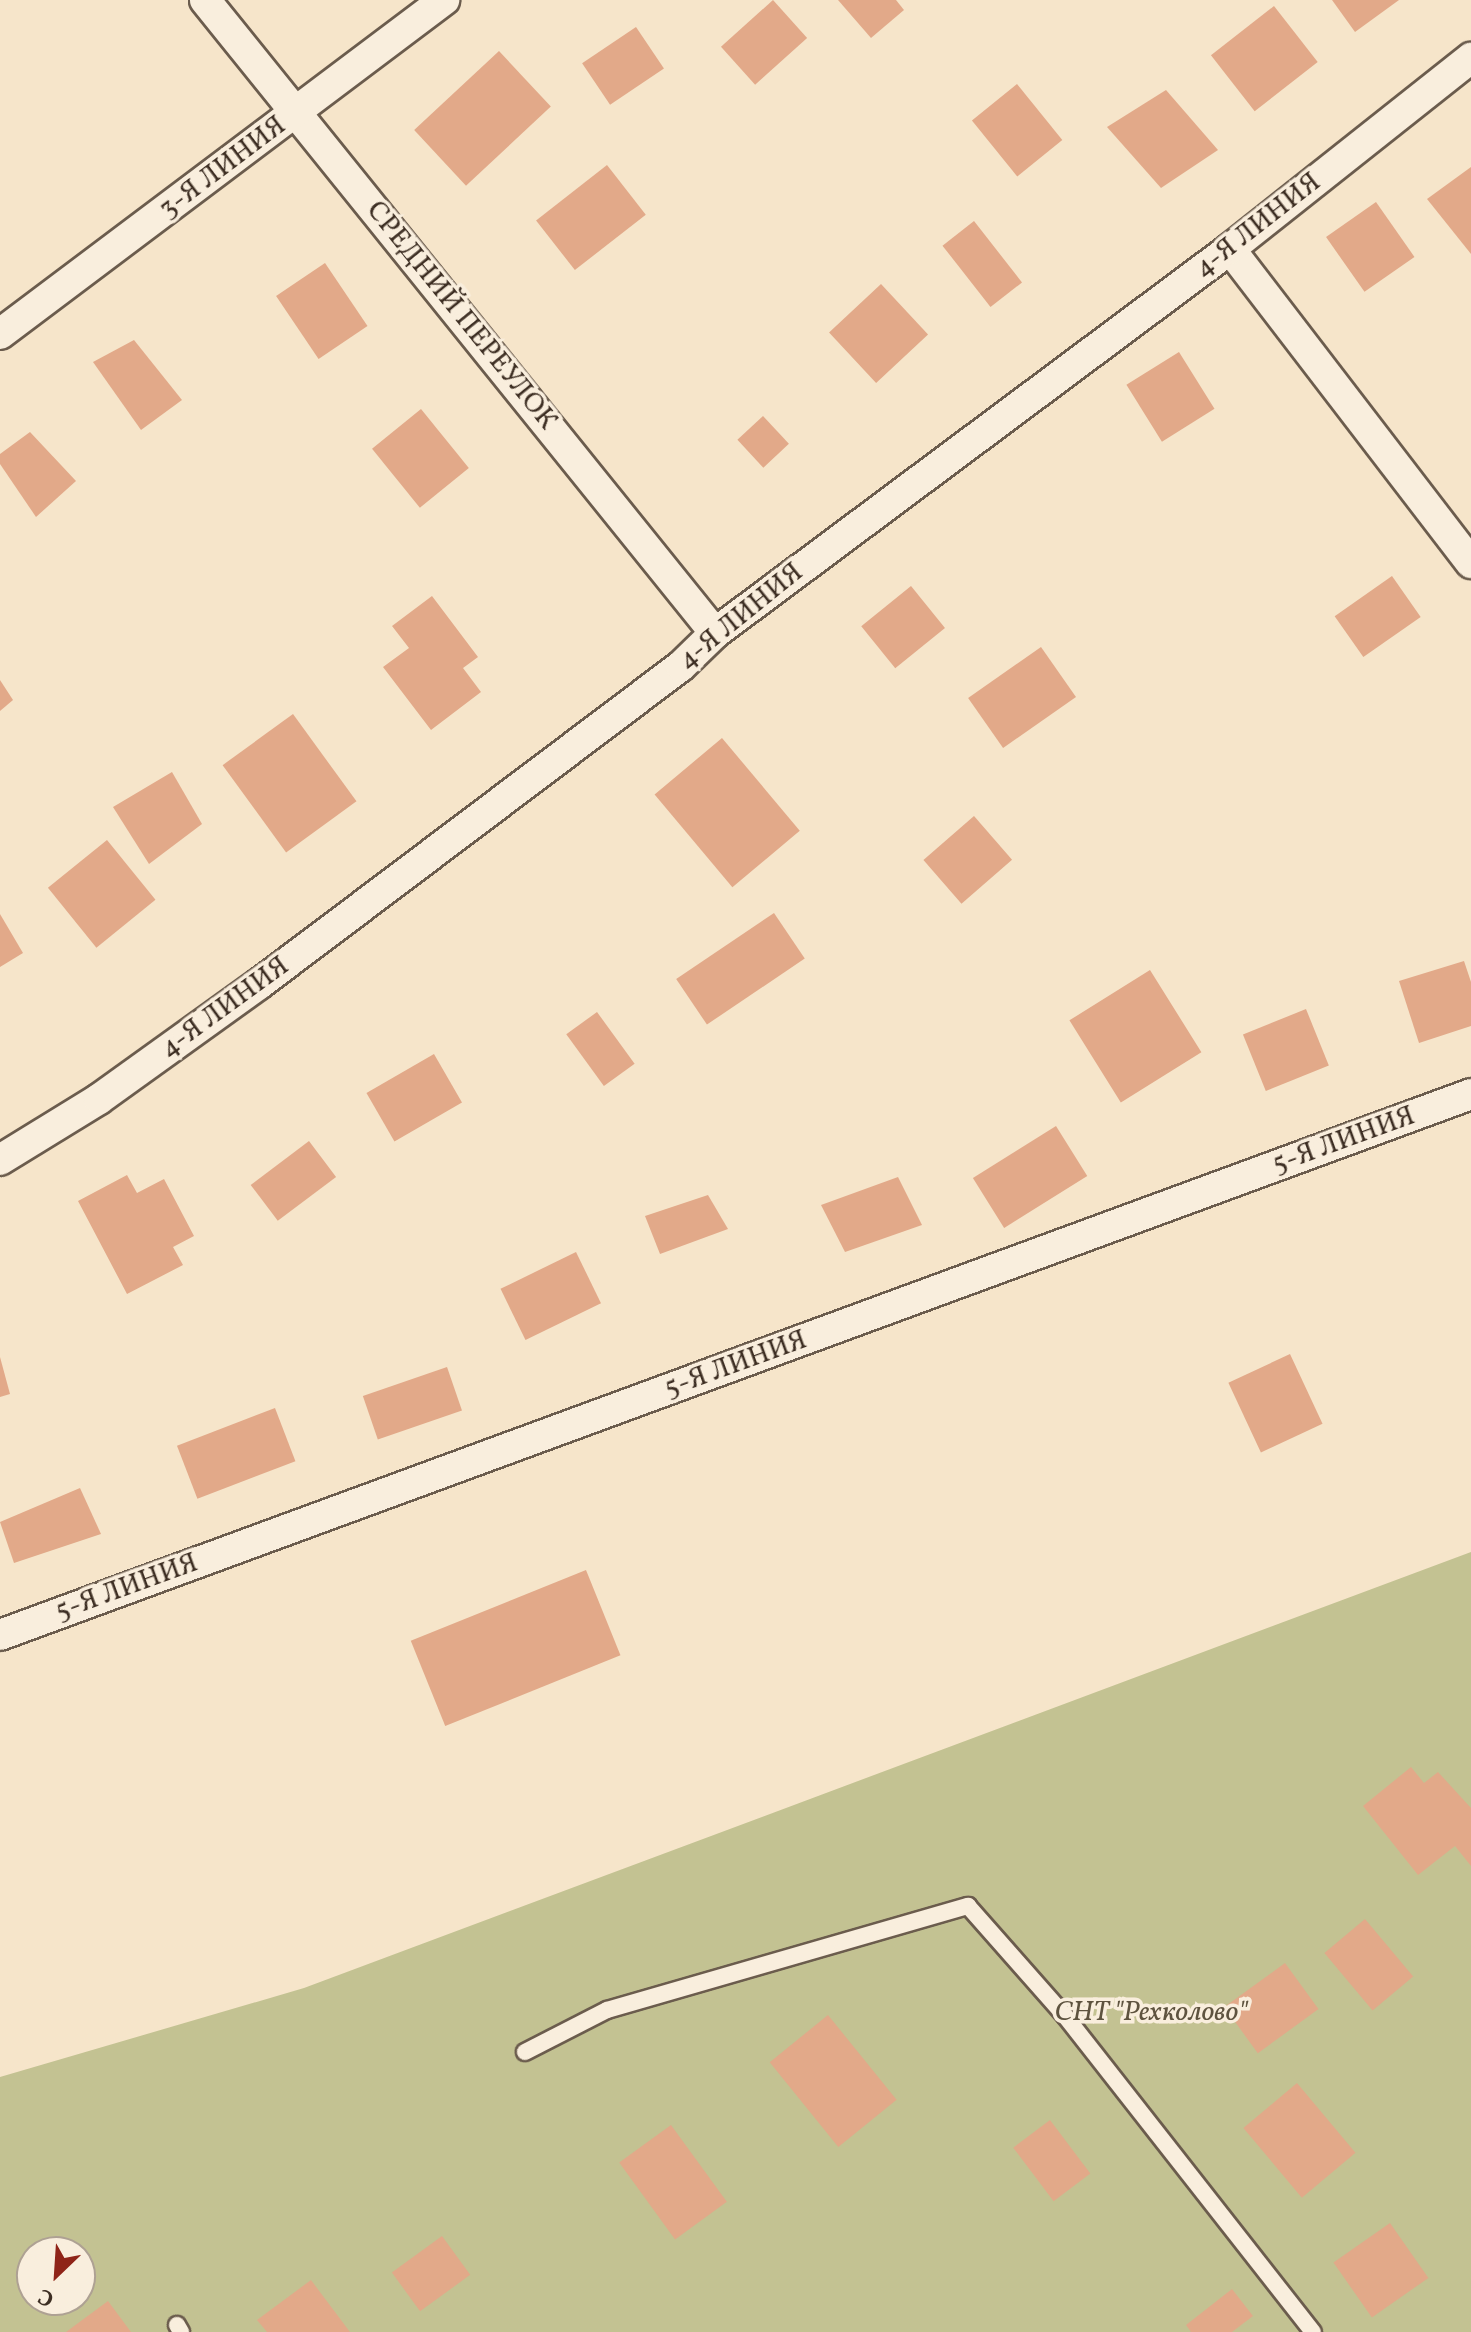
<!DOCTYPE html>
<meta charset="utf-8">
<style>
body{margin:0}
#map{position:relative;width:1471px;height:2332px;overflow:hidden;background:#f6e5ca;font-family:Vollkorn,serif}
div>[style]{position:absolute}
.green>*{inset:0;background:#c3c292}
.building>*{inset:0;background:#e2a989;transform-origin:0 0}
.roads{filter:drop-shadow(2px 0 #6b5c4d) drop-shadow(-2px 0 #6b5c4d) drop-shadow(0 2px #6b5c4d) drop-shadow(0 -2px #6b5c4d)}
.service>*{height:16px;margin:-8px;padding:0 8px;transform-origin:8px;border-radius:8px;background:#f9eedd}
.minor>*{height:30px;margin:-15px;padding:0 15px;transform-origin:15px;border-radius:15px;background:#f9eedd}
span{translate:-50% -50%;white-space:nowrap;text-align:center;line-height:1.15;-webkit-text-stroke:7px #f9eedd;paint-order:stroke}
.street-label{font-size:28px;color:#3d2e23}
.park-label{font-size:28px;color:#5e533f;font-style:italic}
.north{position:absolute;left:16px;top:2236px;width:80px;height:80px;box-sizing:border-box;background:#f9eedd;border:2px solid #aea193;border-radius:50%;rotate:205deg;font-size:22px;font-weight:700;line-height:32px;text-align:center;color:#3d2e23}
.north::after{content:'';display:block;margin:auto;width:28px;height:36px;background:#8f2418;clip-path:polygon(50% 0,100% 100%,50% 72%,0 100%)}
</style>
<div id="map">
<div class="green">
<i style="clip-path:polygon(evenodd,1471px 1552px,1471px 2332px,0 2332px,0 2077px,304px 1988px,1471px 1552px,32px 2252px,80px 2252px,80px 2300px,32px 2300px,32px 2252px)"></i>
</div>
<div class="building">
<i style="left:773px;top:0;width:51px;height:70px;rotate:48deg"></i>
<i style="clip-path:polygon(838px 0,896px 0,904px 10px,871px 38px)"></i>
<i style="clip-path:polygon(1332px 0,1399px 0,1355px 32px)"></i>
<i style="left:1274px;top:6px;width:71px;height:80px;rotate:52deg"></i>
<i style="left:636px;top:27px;width:50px;height:65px;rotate:56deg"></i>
<i style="left:499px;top:51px;width:76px;height:116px;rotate:47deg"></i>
<i style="left:1017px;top:84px;width:72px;height:58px;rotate:51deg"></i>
<i style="clip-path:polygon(1166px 90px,1218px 150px,1161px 188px,1107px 127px)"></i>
<i style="left:607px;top:165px;width:63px;height:90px;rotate:52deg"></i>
<i style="clip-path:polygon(1471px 167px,1471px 254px,1427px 199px)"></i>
<i style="left:1376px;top:202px;width:67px;height:61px;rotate:55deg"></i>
<i style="left:974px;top:221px;width:78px;height:40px;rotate:52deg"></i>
<i style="left:325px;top:263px;width:76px;height:59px;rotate:56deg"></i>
<i style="left:881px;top:284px;width:69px;height:71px;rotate:47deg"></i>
<i style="clip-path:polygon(134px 340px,182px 400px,141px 430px,93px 362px)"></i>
<i style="left:1179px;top:352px;width:67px;height:62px;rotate:58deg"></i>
<i style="left:421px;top:409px;width:76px;height:63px;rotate:51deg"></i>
<i style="left:763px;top:416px;width:38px;height:35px;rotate:47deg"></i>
<i style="clip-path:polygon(30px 432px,76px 481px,36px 517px,0 464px,0 454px)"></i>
<i style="left:1392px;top:576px;width:50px;height:70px;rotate:55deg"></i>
<i style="left:911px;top:586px;width:54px;height:64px;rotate:51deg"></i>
<i style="clip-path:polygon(432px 596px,478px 657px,463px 668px,481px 692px,431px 730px,383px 667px,409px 648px,392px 626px)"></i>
<i style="left:1041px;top:647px;width:61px;height:89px;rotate:55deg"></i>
<i style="clip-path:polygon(0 680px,13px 700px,0 711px)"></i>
<i style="left:293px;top:714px;width:108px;height:87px;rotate:54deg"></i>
<i style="left:722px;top:738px;width:121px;height:88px;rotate:50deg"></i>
<i style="clip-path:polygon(172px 772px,202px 824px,149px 864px,113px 807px)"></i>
<i style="left:974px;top:816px;width:58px;height:67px;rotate:49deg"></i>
<i style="left:107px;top:840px;width:77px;height:76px;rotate:51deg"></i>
<i style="left:774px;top:913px;width:55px;height:118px;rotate:56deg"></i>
<i style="clip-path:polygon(0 914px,23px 953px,0 967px)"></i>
<i style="clip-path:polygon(1464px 961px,1471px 982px,1471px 1026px,1419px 1043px,1399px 981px)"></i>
<i style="left:1150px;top:970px;width:97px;height:95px;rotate:58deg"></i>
<i style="left:1306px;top:1009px;width:61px;height:68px;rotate:68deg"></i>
<i style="left:597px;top:1012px;width:64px;height:38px;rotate:54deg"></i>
<i style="left:434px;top:1054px;width:56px;height:78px;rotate:60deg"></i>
<i style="left:1056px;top:1126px;width:59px;height:98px;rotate:58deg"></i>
<i style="left:309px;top:1141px;width:45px;height:73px;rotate:53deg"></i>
<i style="clip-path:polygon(127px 1175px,137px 1193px,164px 1179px,194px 1236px,173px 1247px,183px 1265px,127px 1294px,78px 1201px)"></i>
<i style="clip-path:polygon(898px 1177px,922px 1225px,845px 1252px,821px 1205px)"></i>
<i style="clip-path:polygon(708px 1195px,728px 1229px,660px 1254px,645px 1216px)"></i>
<i style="left:576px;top:1252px;width:57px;height:84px;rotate:64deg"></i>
<i style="left:1290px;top:1354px;width:77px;height:68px;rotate:65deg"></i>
<i style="clip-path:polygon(0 1357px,10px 1394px,0 1397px)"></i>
<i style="left:447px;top:1367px;width:46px;height:89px;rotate:71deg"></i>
<i style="left:275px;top:1408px;width:57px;height:105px;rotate:69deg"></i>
<i style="clip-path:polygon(80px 1488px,101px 1534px,14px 1563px,0 1522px)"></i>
<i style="left:586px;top:1570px;width:92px;height:189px;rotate:68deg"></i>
<i style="clip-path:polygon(1411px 1767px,1424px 1783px,1438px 1772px,1471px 1808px,1471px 1866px,1455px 1846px,1418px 1875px,1363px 1806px)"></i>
<i style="left:1365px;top:1919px;width:75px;height:53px;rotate:50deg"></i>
<i style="left:1285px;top:1963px;width:57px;height:75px;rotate:54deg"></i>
<i style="left:828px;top:2015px;width:109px;height:75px;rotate:51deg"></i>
<i style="left:1297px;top:2083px;width:91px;height:70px;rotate:50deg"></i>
<i style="left:1050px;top:2120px;width:67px;height:46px;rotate:53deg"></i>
<i style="left:671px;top:2125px;width:95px;height:64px;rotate:54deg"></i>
<i style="left:1390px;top:2223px;width:67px;height:69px;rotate:55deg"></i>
<i style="left:442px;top:2236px;width:48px;height:62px;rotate:54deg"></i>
<i style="clip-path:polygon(311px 2280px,350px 2332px,267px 2332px,257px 2320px)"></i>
<i style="clip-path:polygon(1232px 2289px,1253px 2316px,1232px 2332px,1191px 2332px,1186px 2325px)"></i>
<i style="clip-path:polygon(108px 2301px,131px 2332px,66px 2332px)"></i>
</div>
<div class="roads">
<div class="service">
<i style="left:525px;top:2052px;width:92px;rotate:-27.1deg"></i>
<i style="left:607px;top:2010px;width:376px;rotate:-16.1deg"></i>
<i style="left:968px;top:1906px;width:148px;rotate:48.6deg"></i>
<i style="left:1066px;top:2017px;width:400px;rotate:51.9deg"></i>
<i style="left:177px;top:2325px;width:8px;rotate:60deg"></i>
</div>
<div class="minor">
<i style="left:205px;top:0;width:813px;rotate:51.14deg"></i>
<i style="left:1230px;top:249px;width:396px;rotate:52.5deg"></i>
<i style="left:0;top:334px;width:556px;rotate:-36.95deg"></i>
<i style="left:0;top:1160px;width:116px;rotate:-31.6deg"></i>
<i style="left:99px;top:1099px;width:197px;rotate:-35.7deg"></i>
<i style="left:259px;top:984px;width:528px;rotate:-37deg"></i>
<i style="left:681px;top:666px;width:47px;rotate:-44.1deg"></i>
<i style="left:715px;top:633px;width:642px;rotate:-36.71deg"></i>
<i style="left:1230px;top:249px;width:308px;rotate:-38.4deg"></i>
<i style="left:0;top:1635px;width:1567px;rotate:-20.19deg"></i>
</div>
</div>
<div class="street-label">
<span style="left:223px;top:168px;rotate:-37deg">3-Я ЛИНИЯ</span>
<span style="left:1258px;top:226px;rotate:-38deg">4-Я ЛИНИЯ</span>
<span style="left:461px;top:316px;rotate:51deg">СРЕДНИЙ ПЕРЕУЛОК</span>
<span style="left:741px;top:617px;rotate:-39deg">4-Я ЛИНИЯ</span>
<span style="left:225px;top:1008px;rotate:-36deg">4-Я ЛИНИЯ</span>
<span style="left:1344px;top:1141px;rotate:-20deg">5-Я ЛИНИЯ</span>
<span style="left:736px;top:1365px;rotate:-20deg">5-Я ЛИНИЯ</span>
<span style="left:127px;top:1588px;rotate:-20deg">5-Я ЛИНИЯ</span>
</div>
<div class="park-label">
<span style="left:1151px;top:2013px">СНТ "Рехколово"</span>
</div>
<div class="north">С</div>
</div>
